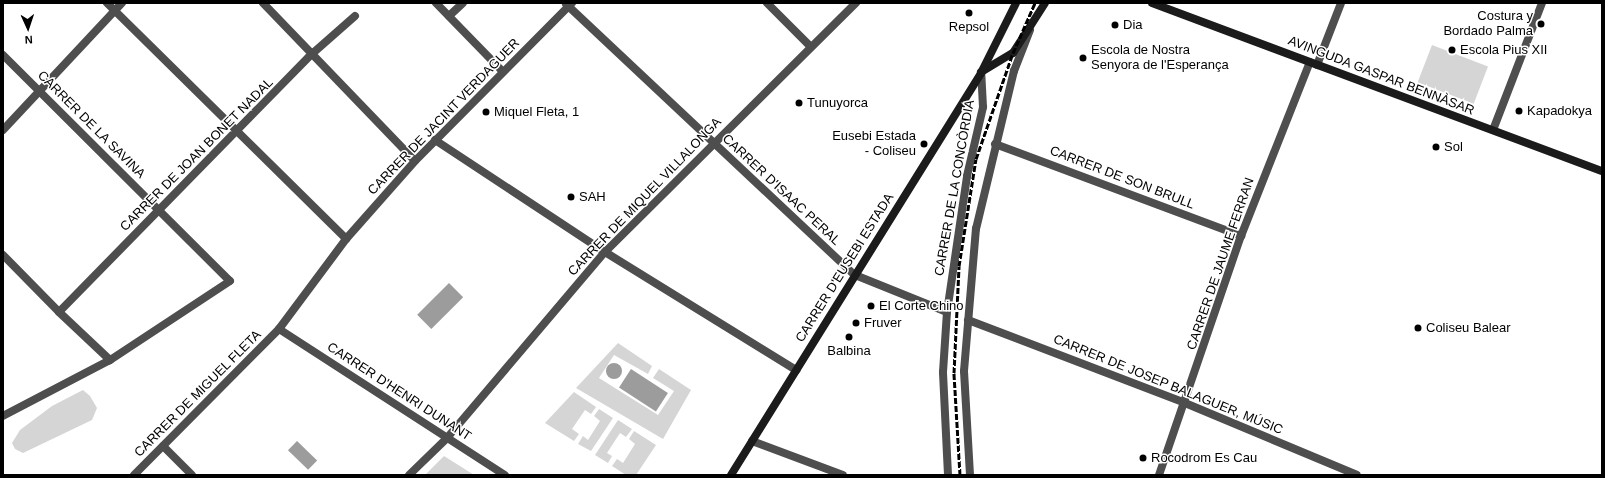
<!DOCTYPE html>
<meta charset="utf-8">
<style>
body{margin:0}
#map{position:relative;width:1605px;height:478px;overflow:hidden;background:#fff;font-family:Arial,sans-serif}
div>[style]{position:absolute}
.green>*{inset:0;background:#d5d5d5;transform-origin:0 0}
.water>*{inset:0;background:#9c9c9c;transform-origin:0 0}
.round{border-radius:50%}
.street>*{height:8px;margin:-4px;padding:0 4px;transform-origin:4px;border-radius:4px;background:#4e4e4e}
.secondary>*{height:8px;margin:-4px;padding:0 4px;transform-origin:4px;border-radius:4px;background:#1b1b1b}
.rail>*{height:3px;margin-top:-1.5px;transform-origin:0;background:repeating-linear-gradient(90deg,#000 0 6px,transparent 0 8px)}
.dots>*{width:11px;height:11px;translate:-50% -50%;box-sizing:border-box;border:2px solid #fff;border-radius:50%}
span{translate:-50% -50%;white-space:nowrap;text-align:center;line-height:1.15;-webkit-text-stroke:3px #fff;paint-order:stroke}
.poi-label{font-size:13px;color:#000}
.right{translate:-100% -50%;text-align:right}
.left{translate:0 -50%;text-align:left}
.street-label{font-size:13px;color:#000}
.frame{position:absolute;inset:0;border:4px solid #000;pointer-events:none}
.north{position:absolute;left:8px;top:8px;width:40px;height:40px;-webkit-text-stroke:3px #fff;paint-order:stroke;rotate:177deg;font-size:11px;font-weight:700;line-height:16px;text-align:center;color:#000}
.north::after{content:'';display:block;margin:auto;width:14px;height:18px;background:#000;clip-path:polygon(50% 0,100% 100%,50% 72%,0 100%)}
</style>
<div id="map">
<div class="green">
<i style="left:1432px;top:45px;width:60px;height:40px;rotate:21deg"></i>
<i style="clip-path:polygon(618px 343px,652px 366px,648px 374px,614px 355px,599px 378px,658px 415px,674px 391px,653px 378px,659px 369px,691px 390px,663px 439px,576px 388px)"></i>
<i style="clip-path:polygon(83px 390px,90px 396px,97px 408px,92px 420px,23px 453px,15px 449px,12px 443px,20px 430px,52px 406px)"></i>
<i style="clip-path:polygon(574px 392px,596px 407px,591px 414px,585px 410px,572px 429px,579px 434px,574px 441px,545px 423px)"></i>
<i style="clip-path:polygon(599px 409px,613px 418px,591px 451px,578px 444px,583px 436px,588px 440px,600px 421px,594px 416px)"></i>
<i style="clip-path:polygon(618px 420px,632px 429px,626px 437px,620px 433px,607px 453px,612px 456px,608px 463px,595px 455px)"></i>
<i style="clip-path:polygon(634px 431px,656px 445px,636px 475px,626px 475px,612px 466px,617px 459px,623px 463px,635px 444px,629px 439px)"></i>
<i style="clip-path:polygon(444px 456px,471px 473px,474px 475px,425px 475px)"></i>
</div>
<div class="water">
<i style="left:449px;top:283px;width:20px;height:45px;rotate:45deg"></i>
<i class="round" style="left:606px;top:363px;width:16px;height:16px"></i>
<i style="left:631px;top:369px;width:44px;height:22px;rotate:33deg"></i>
<i style="left:297px;top:441px;width:28px;height:13px;rotate:44deg"></i>
</div>
<div class="street">
<i style="left:107px;top:3px;width:336px;rotate:44.6deg"></i>
<i style="left:263px;top:3px;width:219px;rotate:46.1deg"></i>
<i style="left:436px;top:3px;width:96px;rotate:45.8deg"></i>
<i style="left:767px;top:3px;width:62px;rotate:45deg"></i>
<i style="left:566px;top:4px;width:396px;rotate:43.2deg"></i>
<i style="left:855px;top:275px;width:99px;rotate:21.9deg"></i>
<i style="left:449px;top:16px;width:19px;rotate:-43deg"></i>
<i style="left:3px;top:55px;width:320px;rotate:44.9deg"></i>
<i style="left:230px;top:281px;width:144px;rotate:146.6deg"></i>
<i style="left:110px;top:360px;width:121px;rotate:152.4deg"></i>
<i style="left:1317px;top:65px;width:66px;rotate:-68.8deg"></i>
<i style="left:3px;top:130px;width:174px;rotate:-46.9deg"></i>
<i style="left:1493px;top:130px;width:136px;rotate:-68.9deg"></i>
<i style="left:435px;top:140px;width:204px;rotate:33.4deg"></i>
<i style="left:605px;top:252px;width:225px;rotate:31.7deg"></i>
<i style="left:995px;top:144px;width:263px;rotate:20.5deg"></i>
<i style="left:3px;top:255px;width:80px;rotate:45.5deg"></i>
<i style="left:59px;top:312px;width:70px;rotate:43.3deg"></i>
<i style="left:59px;top:312px;width:363px;rotate:-45.6deg"></i>
<i style="left:313px;top:53px;width:56px;rotate:-41.4deg"></i>
<i style="left:968px;top:320px;width:232px;rotate:20.9deg"></i>
<i style="left:1185px;top:403px;width:186px;rotate:22.7deg"></i>
<i style="left:279px;top:329px;width:269px;rotate:32.9deg"></i>
<i style="left:752px;top:441px;width:97px;rotate:20.5deg"></i>
<i style="left:163px;top:446px;width:41px;rotate:45deg"></i>
<i style="left:134px;top:475px;width:206px;rotate:-45.2deg"></i>
<i style="left:279px;top:329px;width:112px;rotate:-53.3deg"></i>
<i style="left:346px;top:239px;width:104px;rotate:-48.5deg"></i>
<i style="left:415px;top:161px;width:223px;rotate:-45.2deg"></i>
<i style="left:409px;top:475px;width:53px;rotate:-44.2deg"></i>
<i style="left:447px;top:438px;width:244px;rotate:-49.7deg"></i>
<i style="left:605px;top:252px;width:354px;rotate:-44.8deg"></i>
<i style="left:948px;top:475px;width:103px;rotate:-92.8deg"></i>
<i style="left:943px;top:372px;width:60px;rotate:-86.2deg"></i>
<i style="left:947px;top:312px;width:137px;rotate:-81.6deg"></i>
<i style="left:967px;top:176px;width:71px;rotate:-76.9deg"></i>
<i style="left:983px;top:107px;width:34px;rotate:-93deg"></i>
<i style="left:970px;top:475px;width:104px;rotate:-93.3deg"></i>
<i style="left:964px;top:371px;width:143px;rotate:-85.2deg"></i>
<i style="left:976px;top:229px;width:163px;rotate:-76.5deg"></i>
<i style="left:1014px;top:71px;width:44px;rotate:-68.7deg"></i>
<i style="left:1159px;top:475px;width:253px;rotate:-71.1deg"></i>
<i style="left:1241px;top:236px;width:187px;rotate:-68.4deg"></i>
</div>
<div class="secondary">
<i style="left:1152px;top:3px;width:480px;rotate:20.5deg"></i>
<i style="left:981px;top:72px;width:37px;rotate:-31deg"></i>
<i style="left:1013px;top:53px;width:59px;rotate:-57.4deg"></i>
<i style="left:731px;top:475px;width:473px;rotate:-58.1deg"></i>
<i style="left:981px;top:73px;width:78px;rotate:-63.4deg"></i>
</div>
<div class="rail">
<i style="left:960px;top:475px;width:102px;rotate:-93.4deg"></i>
<i style="left:954px;top:373px;width:107px;rotate:-87.3deg"></i>
<i style="left:959px;top:266px;width:108px;rotate:-81deg"></i>
<i style="left:976px;top:159px;width:112px;rotate:-70.8deg"></i>
<i style="left:1013px;top:53px;width:55px;rotate:-66.3deg"></i>
</div>
<div class="dots">
<i style="left:969px;top:13px;background:#000"></i>
<i style="left:1541px;top:24px;background:#000"></i>
<i style="left:1115px;top:25px;background:#000"></i>
<i style="left:1452px;top:50px;background:#000"></i>
<i style="left:1083px;top:58px;background:#000"></i>
<i style="left:799px;top:103px;background:#000"></i>
<i style="left:1519px;top:111px;background:#000"></i>
<i style="left:486px;top:112px;background:#000"></i>
<i style="left:924px;top:144px;background:#000"></i>
<i style="left:1436px;top:147px;background:#000"></i>
<i style="left:571px;top:197px;background:#000"></i>
<i style="left:871px;top:306px;background:#000"></i>
<i style="left:856px;top:323px;background:#000"></i>
<i style="left:1418px;top:328px;background:#000"></i>
<i style="left:849px;top:337px;background:#000"></i>
<i style="left:1143px;top:458px;background:#000"></i>
</div>
<div class="poi-label">
<span class="right" style="left:1533px;top:24px">Costura y<br>Bordado Palma</span>
<span class="left" style="left:1123px;top:25px">Dia</span>
<span style="left:969px;top:27px">Repsol</span>
<span class="left" style="left:1460px;top:50px">Escola Pius XII</span>
<span class="left" style="left:1091px;top:58px">Escola de Nostra<br>Senyora de l'Esperança</span>
<span class="left" style="left:807px;top:103px">Tunuyorca</span>
<span class="left" style="left:1527px;top:111px">Kapadokya</span>
<span class="left" style="left:494px;top:112px">Miquel Fleta, 1</span>
<span class="right" style="left:916px;top:144px">Eusebi Estada<br>- Coliseu</span>
<span class="left" style="left:1444px;top:147px">Sol</span>
<span class="left" style="left:579px;top:197px">SAH</span>
<span class="left" style="left:879px;top:306px">El Corte Chino</span>
<span class="left" style="left:864px;top:323px">Fruver</span>
<span class="left" style="left:1426px;top:328px">Coliseu Balear</span>
<span style="left:849px;top:351px">Balbina</span>
<span class="left" style="left:1151px;top:458px">Rocodrom Es Cau</span>
</div>
<div class="street-label">
<span style="left:1381px;top:76px;rotate:21deg">AVINGUDA GASPAR BENNÀSAR</span>
<span style="left:444px;top:117px;rotate:-46deg">CARRER DE JACINT VERDAGUER</span>
<span style="left:91px;top:125px;rotate:45deg">CARRER DE LA SAVINA</span>
<span style="left:197px;top:155px;rotate:-45deg">CARRER DE JOAN BONET NADAL</span>
<span style="left:1122px;top:178px;rotate:21deg">CARRER DE SON BRULL</span>
<span style="left:955px;top:188px;rotate:-80deg">CARRER DE LA CONCÒRDIA</span>
<span style="left:781px;top:190px;rotate:43deg">CARRER D'ISAAC PERAL</span>
<span style="left:645px;top:197px;rotate:-46deg">CARRER DE MIQUEL VILLALONGA</span>
<span style="left:1221px;top:264px;rotate:-71deg">CARRER DE JAUME FERRAN</span>
<span style="left:845px;top:268px;rotate:-58deg">CARRER D'EUSEBI ESTADA</span>
<span style="left:1168px;top:385px;rotate:22deg">CARRER DE JOSEP BALAGUER, MÚSIC</span>
<span style="left:399px;top:392px;rotate:33deg">CARRER D'HENRI DUNANT</span>
<span style="left:198px;top:394px;rotate:-45deg">CARRER DE MIGUEL FLETA</span>
</div>
<div class="frame"></div>
<div class="north">N</div>
</div>
